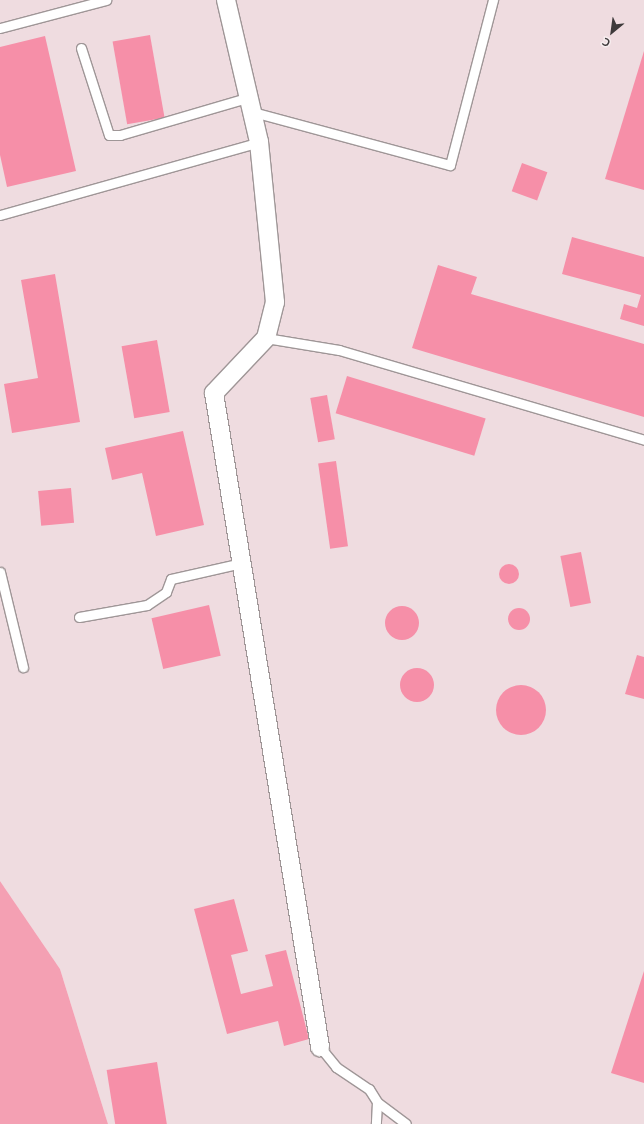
<!DOCTYPE html>
<meta charset="utf-8">
<style>
body{margin:0}
#map{position:relative;width:644px;height:1124px;overflow:hidden;background:#f7edef;font-family:Ubuntu,sans-serif}
div>[style]{position:absolute}
.built>*{inset:0;background:#efdce0}
.forest>*{inset:0;background:#f4a0b3}
.building>*{inset:0;background:#f68fa8;transform-origin:0 0}
.round{border-radius:50%}
.roads{filter:drop-shadow(1px 0 #9f9697) drop-shadow(-1px 0 #9f9697) drop-shadow(0 1px #9f9697) drop-shadow(0 -1px #9f9697)}
.lane>*{height:9px;margin:-4.5px;padding:0 4.5px;transform-origin:4.5px;border-radius:4.5px;background:#fff}
.street>*{height:18px;margin:-9px;padding:0 9px;transform-origin:9px;border-radius:9px;background:#fff}
span{translate:-50% -50%;white-space:nowrap;text-align:center;line-height:1.15;-webkit-text-stroke:3px #f7edef;paint-order:stroke}
.north{position:absolute;left:592px;top:12px;width:40px;height:40px;-webkit-text-stroke:3px #f7edef;paint-order:stroke;rotate:209deg;font-size:11px;font-weight:700;line-height:16px;text-align:center;color:#3e3a3b}
.north::after{content:'';display:block;margin:auto;width:14px;height:18px;background:#3e3a3b;clip-path:polygon(50% 0,100% 100%,50% 72%,0 100%)}
</style>
<div id="map">
<div class="built">
<i style="clip-path:polygon(0 0,644px 0,644px 1124px,108px 1124px,60px 969px,0 881px)"></i>
</div>
<div class="forest">
<i style="clip-path:polygon(0 881px,60px 969px,108px 1124px,0 1124px)"></i>
</div>
<div class="building">
<i style="left:150px;top:35px;width:84px;height:38px;rotate:80deg"></i>
<i style="clip-path:polygon(45px 36px,76px 171px,7px 187px,0 155px,0 47px)"></i>
<i style="clip-path:polygon(644px 51px,644px 190px,605px 179px)"></i>
<i style="left:522px;top:163px;width:27px;height:30px;rotate:20deg"></i>
<i style="clip-path:polygon(572px 237px,644px 257px,644px 326px,620px 319px,624px 304px,637px 308px,641px 295px,562px 274px)"></i>
<i style="clip-path:polygon(438px 265px,477px 277px,471px 294px,644px 344px,644px 417px,412px 348px)"></i>
<i style="clip-path:polygon(55px 274px,80px 422px,12px 433px,4px 384px,38px 378px,21px 280px)"></i>
<i style="left:157px;top:340px;width:73px;height:36px;rotate:80deg"></i>
<i style="left:347px;top:376px;width:145px;height:39px;rotate:17deg"></i>
<i style="left:327px;top:395px;width:45px;height:17px;rotate:80deg"></i>
<i style="clip-path:polygon(183px 431px,204px 525px,156px 536px,142px 473px,112px 480px,105px 448px)"></i>
<i style="left:336px;top:461px;width:86px;height:18px;rotate:82deg"></i>
<i style="left:71px;top:488px;width:35px;height:33px;rotate:85deg"></i>
<i style="left:581px;top:552px;width:52px;height:21px;rotate:79deg"></i>
<i class="round" style="left:499px;top:564px;width:20px;height:20px"></i>
<i style="left:209px;top:605px;width:52px;height:59px;rotate:77deg"></i>
<i class="round" style="left:385px;top:606px;width:34px;height:34px"></i>
<i class="round" style="left:508px;top:608px;width:22px;height:22px"></i>
<i style="clip-path:polygon(637px 655px,644px 657px,644px 699px,625px 694px)"></i>
<i class="round" style="left:400px;top:668px;width:34px;height:34px"></i>
<i class="round" style="left:496px;top:685px;width:50px;height:50px"></i>
<i style="clip-path:polygon(234px 899px,248px 951px,231px 955px,241px 994px,273px 986px,265px 955px,286px 950px,309px 1039px,284px 1046px,278px 1021px,227px 1034px,194px 909px)"></i>
<i style="clip-path:polygon(644px 971px,644px 1083px,611px 1073px)"></i>
<i style="left:157px;top:1062px;width:63px;height:51px;rotate:81deg"></i>
</div>
<div class="roads">
<div class="lane">
<i style="left:0;top:28px;width:110px;rotate:-14.8deg"></i>
<i style="left:81px;top:48px;width:91px;rotate:72.2deg"></i>
<i style="left:109px;top:135px;width:11px"></i>
<i style="left:120px;top:135px;width:135px;rotate:-16.3deg"></i>
<i style="left:253px;top:112px;width:204px;rotate:15.1deg"></i>
<i style="left:450px;top:165px;width:171px;rotate:-75.4deg"></i>
<i style="left:0;top:215px;width:269px;rotate:-15.7deg"></i>
<i style="left:266px;top:338px;width:74px;rotate:9.3deg"></i>
<i style="left:339px;top:350px;width:318px;rotate:16.4deg"></i>
<i style="left:0;top:572px;width:98px;rotate:76.4deg"></i>
<i style="left:79px;top:617px;width:69px;rotate:-10deg"></i>
<i style="left:147px;top:605px;width:23px;rotate:-34deg"></i>
<i style="left:166px;top:592px;width:14px;rotate:-69deg"></i>
<i style="left:171px;top:579px;width:73px;rotate:-12.7deg"></i>
<i style="left:320px;top:1047px;width:26px;rotate:51deg"></i>
<i style="left:336px;top:1067px;width:40px;rotate:34deg"></i>
<i style="left:369px;top:1089px;width:15px;rotate:58deg"></i>
<i style="left:377px;top:1102px;width:22px;rotate:93deg"></i>
<i style="left:377px;top:1102px;width:36px;rotate:37deg"></i>
</div>
<div class="street">
<i style="left:226px;top:0;width:146px;rotate:76.9deg"></i>
<i style="left:259px;top:142px;width:161px;rotate:84.3deg"></i>
<i style="left:275px;top:302px;width:37px;rotate:104deg"></i>
<i style="left:266px;top:338px;width:76px;rotate:133.4deg"></i>
<i style="left:214px;top:393px;width:663px;rotate:80.79deg"></i>
</div>
</div>
<div class="north">С</div>
</div>
